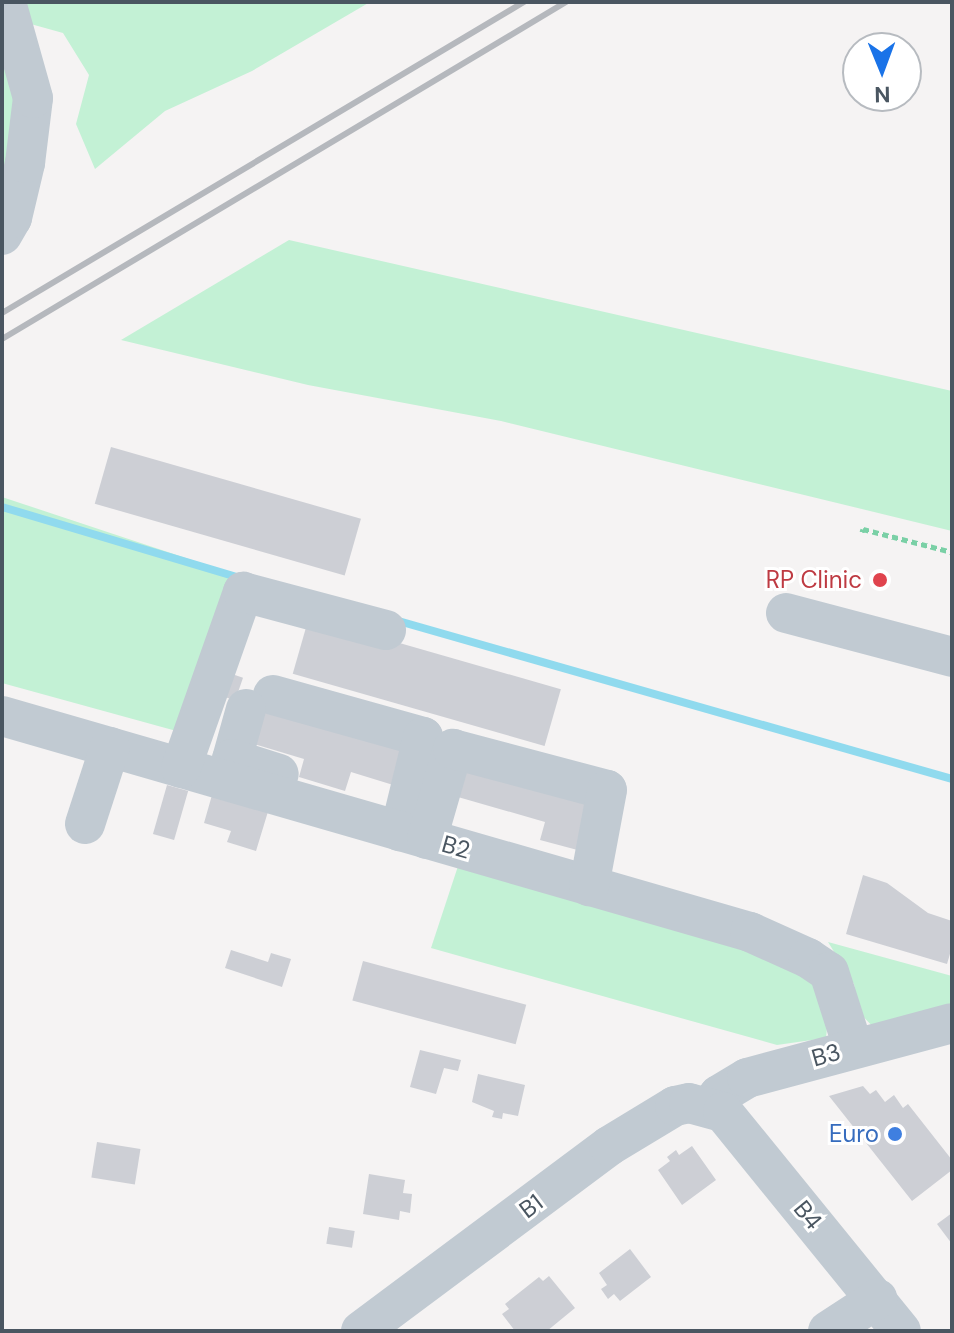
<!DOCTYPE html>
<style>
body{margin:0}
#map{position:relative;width:954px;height:1333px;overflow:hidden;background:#f5f3f3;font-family:"DM Sans",sans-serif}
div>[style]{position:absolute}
.green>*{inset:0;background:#c3f1d5}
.stream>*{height:8px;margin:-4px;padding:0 4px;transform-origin:4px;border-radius:4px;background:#90daee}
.building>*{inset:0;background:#cdcfd5;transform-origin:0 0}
.path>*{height:5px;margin-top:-2.5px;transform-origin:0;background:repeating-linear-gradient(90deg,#7ad0a6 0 6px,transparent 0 10px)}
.minor>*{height:40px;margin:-20px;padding:0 20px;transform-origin:20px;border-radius:20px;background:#c1cad2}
.rail>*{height:6px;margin:-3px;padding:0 3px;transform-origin:3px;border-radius:3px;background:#b5b8bd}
.dots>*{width:22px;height:22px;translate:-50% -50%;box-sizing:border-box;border:4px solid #fff;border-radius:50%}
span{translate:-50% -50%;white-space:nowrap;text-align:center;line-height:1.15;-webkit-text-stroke:6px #fff;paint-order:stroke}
.health-label{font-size:24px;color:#be3a42}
.right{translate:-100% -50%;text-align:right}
.street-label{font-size:24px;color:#4a5661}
.shop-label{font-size:24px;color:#366cbe}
.frame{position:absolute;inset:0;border:4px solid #4a5661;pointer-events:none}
.north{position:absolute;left:842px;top:32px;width:80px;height:80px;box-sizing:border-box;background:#fff;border:2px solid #b7bbc0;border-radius:50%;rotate:179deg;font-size:22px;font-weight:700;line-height:32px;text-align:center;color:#4a5661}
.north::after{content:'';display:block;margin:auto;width:28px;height:36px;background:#1a73e8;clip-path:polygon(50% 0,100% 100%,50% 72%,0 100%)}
</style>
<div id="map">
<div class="green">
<i style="clip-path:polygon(2px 2px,370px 2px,252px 71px,165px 111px,95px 169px,76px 124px,89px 75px,63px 33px,2px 16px)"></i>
<i style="clip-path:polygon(2px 31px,21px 107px,2px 175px)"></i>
<i style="clip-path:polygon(289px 240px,952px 391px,952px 531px,501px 421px,308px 385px,121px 340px)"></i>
<i style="clip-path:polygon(2px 497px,234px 574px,180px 732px,2px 683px)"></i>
<i style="clip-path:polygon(462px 854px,747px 942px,813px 977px,829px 1006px,826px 1038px,777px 1045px,431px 948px)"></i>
<i style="clip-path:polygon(828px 942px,952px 976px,952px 1009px,875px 1029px,857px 1010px,854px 984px)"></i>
</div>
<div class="stream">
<i style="left:2px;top:507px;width:252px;rotate:16.6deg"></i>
<i style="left:395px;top:620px;width:579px;rotate:15.93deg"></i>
</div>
<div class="building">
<i style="left:111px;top:447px;width:260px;height:59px;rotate:16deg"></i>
<i style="left:309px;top:617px;width:262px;height:59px;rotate:16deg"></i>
<i style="left:226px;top:672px;width:18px;height:24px;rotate:19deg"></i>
<i style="clip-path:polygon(257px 696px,416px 742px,403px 788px,351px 772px,345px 791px,299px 777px,304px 759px,244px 741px)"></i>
<i style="clip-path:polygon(461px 759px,600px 800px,585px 852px,540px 840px,545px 822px,451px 795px)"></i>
<i style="left:167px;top:785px;width:22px;height:51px;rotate:16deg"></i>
<i style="clip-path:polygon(214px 788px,270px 805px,256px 851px,227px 842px,231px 831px,204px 823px)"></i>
<i style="clip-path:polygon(863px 875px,887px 883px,928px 913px,952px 921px,952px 947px,947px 964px,846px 934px)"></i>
<i style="clip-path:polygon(231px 950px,268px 962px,271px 953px,291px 959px,282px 987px,225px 968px)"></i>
<i style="left:363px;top:961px;width:169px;height:41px;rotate:15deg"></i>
<i style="clip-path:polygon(420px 1050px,461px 1060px,458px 1071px,444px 1068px,436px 1094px,410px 1087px)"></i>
<i style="clip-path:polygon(478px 1074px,525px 1085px,518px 1116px,503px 1113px,502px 1119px,492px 1117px,494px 1111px,472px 1102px)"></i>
<i style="clip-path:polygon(863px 1086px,870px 1094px,876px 1090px,885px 1102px,894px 1095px,903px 1108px,908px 1104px,952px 1160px,952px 1170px,912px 1201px,829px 1096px)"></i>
<i style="left:97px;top:1142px;width:44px;height:36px;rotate:9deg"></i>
<i style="clip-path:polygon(692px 1146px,716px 1180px,682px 1205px,658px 1170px,670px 1161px,667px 1157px,676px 1150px,679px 1155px)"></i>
<i style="clip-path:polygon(369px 1174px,405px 1180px,403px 1193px,412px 1194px,410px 1213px,400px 1211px,399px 1220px,363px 1214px)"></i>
<i style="clip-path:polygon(952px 1213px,952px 1244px,937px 1224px)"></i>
<i style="left:329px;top:1227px;width:26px;height:17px;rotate:9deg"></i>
<i style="clip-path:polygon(630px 1249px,651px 1277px,620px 1301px,614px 1294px,608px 1299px,601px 1289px,607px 1285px,599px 1273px)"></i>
<i style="clip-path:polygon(549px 1276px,575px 1308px,547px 1331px,515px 1331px,502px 1314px,509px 1309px,505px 1304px,539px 1277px,543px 1281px)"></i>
</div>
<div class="path">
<i style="left:862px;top:532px;width:3px;rotate:-72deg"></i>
<i style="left:863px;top:529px;width:92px;rotate:14.5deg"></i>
</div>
<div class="minor">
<i style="left:2px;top:235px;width:20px;rotate:-60deg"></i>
<i style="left:12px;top:218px;width:57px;rotate:-76.7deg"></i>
<i style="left:25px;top:163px;width:65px;rotate:-83deg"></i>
<i style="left:33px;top:98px;width:100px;rotate:-105.7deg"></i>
<i style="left:786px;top:613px;width:172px;rotate:14.8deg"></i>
<i style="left:273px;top:695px;width:156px;rotate:15.6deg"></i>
<i style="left:423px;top:737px;width:97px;rotate:103.7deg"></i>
<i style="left:246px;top:709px;width:52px;rotate:105.6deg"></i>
<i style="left:232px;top:759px;width:49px;rotate:17.7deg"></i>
<i style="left:2px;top:716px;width:779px;rotate:16.11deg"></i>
<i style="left:750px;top:932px;width:64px;rotate:24.1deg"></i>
<i style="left:808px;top:958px;width:25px;rotate:34deg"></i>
<i style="left:829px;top:972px;width:79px;rotate:72.3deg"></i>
<i style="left:181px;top:768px;width:187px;rotate:-70.6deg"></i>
<i style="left:243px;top:592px;width:148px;rotate:14.9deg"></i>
<i style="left:85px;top:824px;width:81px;rotate:-72deg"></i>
<i style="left:427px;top:839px;width:94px;rotate:-73.9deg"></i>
<i style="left:453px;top:749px;width:159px;rotate:14.9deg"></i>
<i style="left:607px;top:790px;width:98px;rotate:100.6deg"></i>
<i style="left:710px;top:1106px;width:14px;rotate:-51deg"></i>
<i style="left:719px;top:1095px;width:33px;rotate:-31deg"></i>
<i style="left:747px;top:1078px;width:212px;rotate:-15deg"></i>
<i style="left:361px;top:1331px;width:309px;rotate:-36.7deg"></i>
<i style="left:609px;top:1146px;width:77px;rotate:-31.2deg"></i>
<i style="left:675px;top:1106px;width:14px;rotate:-12deg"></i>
<i style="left:689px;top:1103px;width:35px;rotate:15deg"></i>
<i style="left:723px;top:1112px;width:282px;rotate:50.9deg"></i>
<i style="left:828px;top:1331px;width:59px;rotate:-33.1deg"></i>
</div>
<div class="rail">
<i style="left:2px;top:313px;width:608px;rotate:-30.79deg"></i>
<i style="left:2px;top:339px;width:657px;rotate:-30.86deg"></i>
</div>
<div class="dots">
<i style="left:880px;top:580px;background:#e0444e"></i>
<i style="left:895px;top:1134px;background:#3f7fe0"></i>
</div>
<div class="health-label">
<span class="right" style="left:862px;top:580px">RP Clinic</span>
</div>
<div class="street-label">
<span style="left:456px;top:847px;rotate:16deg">B2</span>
<span style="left:826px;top:1055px;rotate:-16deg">B3</span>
<span style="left:531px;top:1206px;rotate:-37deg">B1</span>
<span style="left:808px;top:1215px;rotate:51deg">B4</span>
</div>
<div class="shop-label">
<span class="right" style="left:879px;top:1134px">Euro</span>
</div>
<div class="frame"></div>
<div class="north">N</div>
</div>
